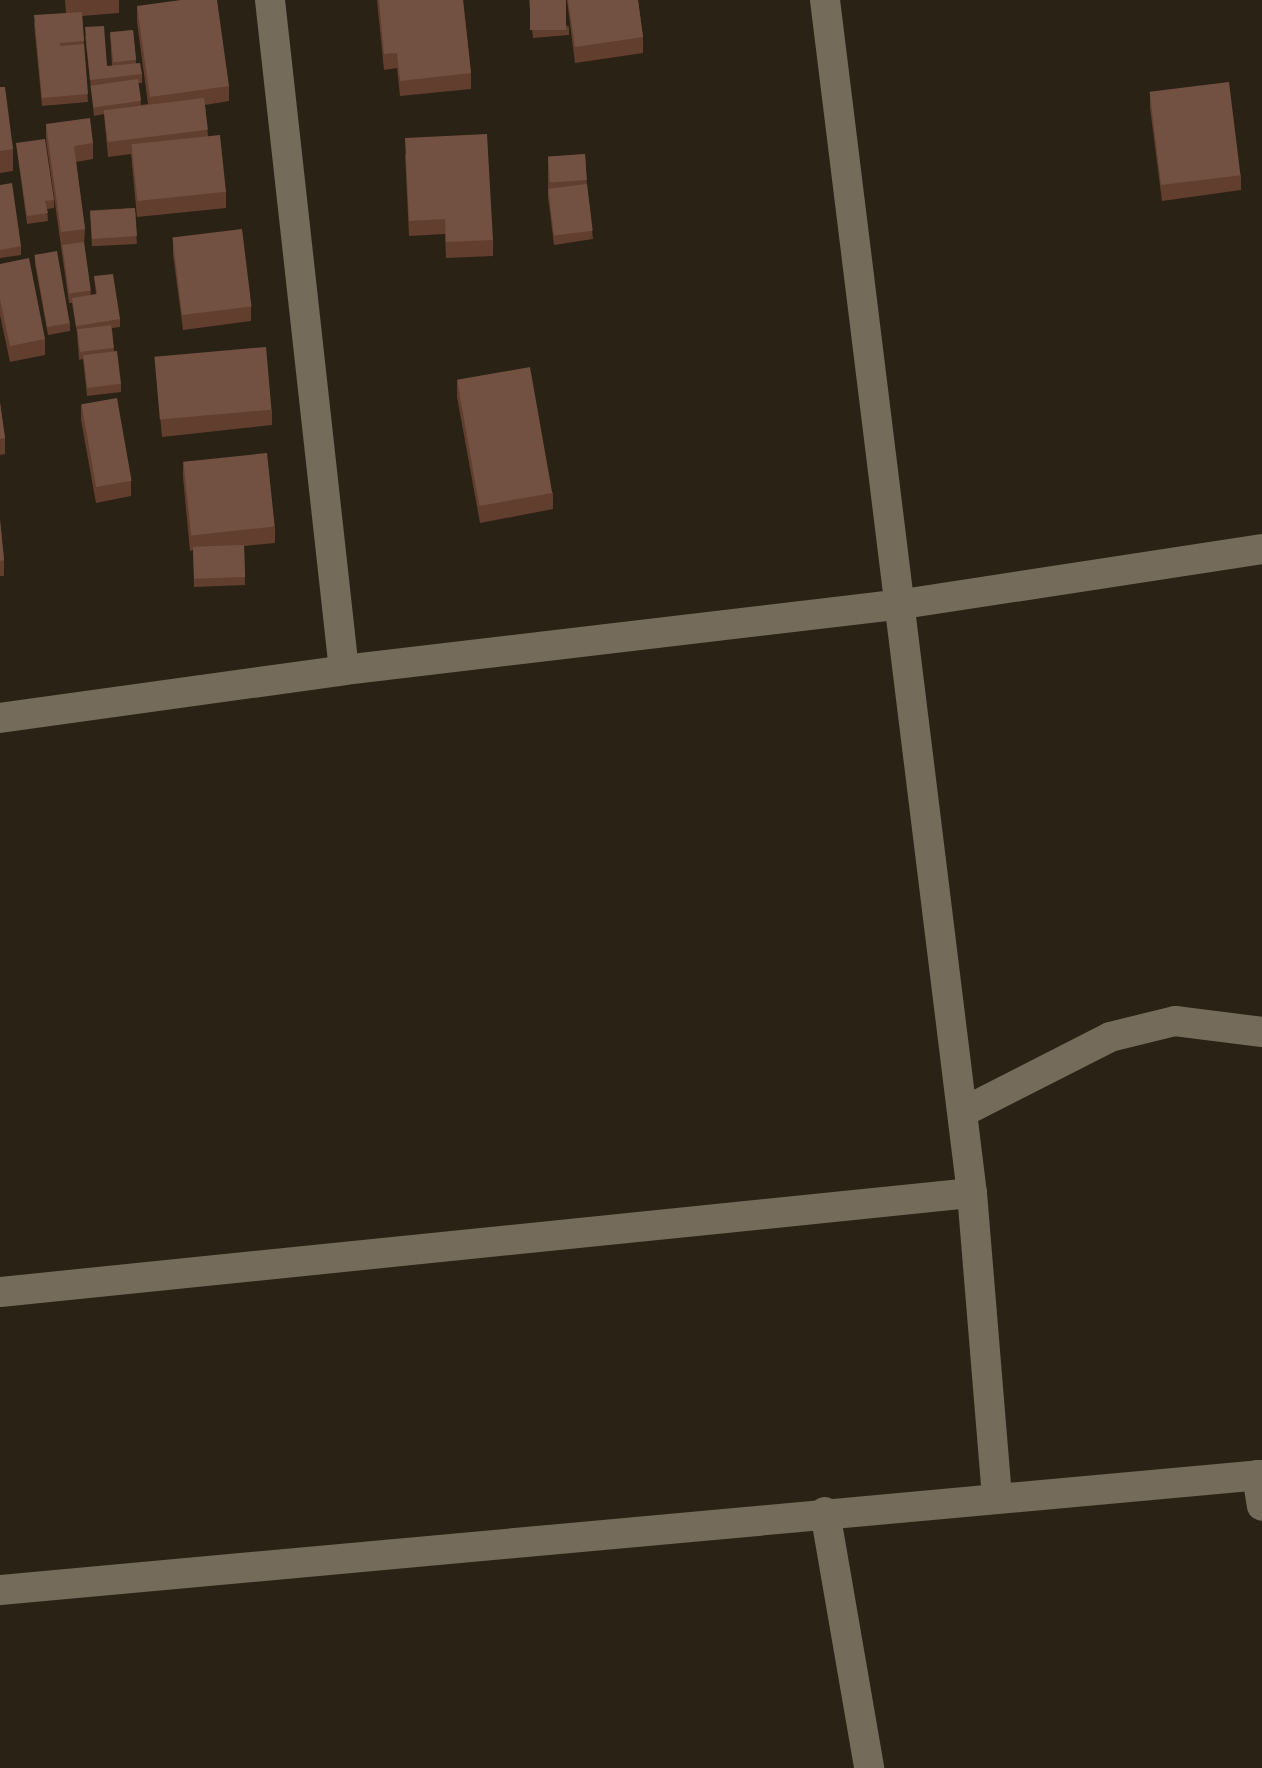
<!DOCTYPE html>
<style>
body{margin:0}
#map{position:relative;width:1262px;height:1768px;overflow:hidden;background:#2a2214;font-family:Lato,sans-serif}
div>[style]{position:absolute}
.minor>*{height:30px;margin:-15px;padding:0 15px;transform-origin:15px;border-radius:15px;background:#746b5b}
.wall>*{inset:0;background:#623e2e;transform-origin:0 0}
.building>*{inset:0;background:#725142;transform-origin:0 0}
span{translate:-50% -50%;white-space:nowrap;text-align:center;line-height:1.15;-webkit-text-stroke:8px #2a2214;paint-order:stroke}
</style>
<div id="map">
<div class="minor">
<i style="left:270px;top:0;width:674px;rotate:83.7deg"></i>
<i style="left:825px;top:0;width:1202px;rotate:82.98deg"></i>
<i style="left:972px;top:1193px;width:306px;rotate:85.3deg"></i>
<i style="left:0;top:718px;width:347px;rotate:-7.9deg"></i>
<i style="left:344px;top:670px;width:563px;rotate:-6.73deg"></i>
<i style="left:903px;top:604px;width:363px;rotate:-8.7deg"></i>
<i style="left:963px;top:1112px;width:165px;rotate:-27deg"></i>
<i style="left:1110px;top:1037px;width:67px;rotate:-13.8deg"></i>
<i style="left:1175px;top:1021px;width:88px;rotate:7.2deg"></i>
<i style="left:0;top:1292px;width:977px;rotate:-5.82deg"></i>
<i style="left:1257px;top:1475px;width:31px;rotate:81deg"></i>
<i style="left:825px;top:1512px;width:260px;rotate:80.2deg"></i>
<i style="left:0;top:1590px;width:1267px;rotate:-5.21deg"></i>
</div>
<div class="wall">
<i style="clip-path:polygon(65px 0,119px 0,119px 13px,82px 16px,88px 102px,42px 106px,34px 23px,66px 13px)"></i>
<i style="clip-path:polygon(377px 0,463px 0,471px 73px,471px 89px,400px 96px,397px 68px,384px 70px)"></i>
<i style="clip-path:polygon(529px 0,569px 27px,569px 35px,533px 38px)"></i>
<i style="clip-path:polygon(567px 0,638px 0,643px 37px,643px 53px,575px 63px)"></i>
<i style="clip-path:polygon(137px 6px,229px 86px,229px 101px,205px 105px,208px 136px,226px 192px,226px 208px,137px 217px,131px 154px,108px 157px,104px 114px,94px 116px,85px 35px,107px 66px,112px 66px,110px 32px,133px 30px,136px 63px,142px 74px,142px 83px,138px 83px,141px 105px,148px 104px,137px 22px)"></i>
<i style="clip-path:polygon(0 87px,13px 149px,13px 171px,0 173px)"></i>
<i style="clip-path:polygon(1150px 92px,1241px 175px,1241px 190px,1162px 201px,1150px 108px)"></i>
<i style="clip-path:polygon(46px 124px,93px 143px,93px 159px,76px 162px,85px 229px,84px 244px,91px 295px,96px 294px,94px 276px,120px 319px,120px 327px,112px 328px,114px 351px,121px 384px,121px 392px,87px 396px,83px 359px,79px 360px,77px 333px,72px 303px,69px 303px,46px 140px)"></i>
<i style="clip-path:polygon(16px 143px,54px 200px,54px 208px,47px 209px,48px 221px,27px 224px)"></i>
<i style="clip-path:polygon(405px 154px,493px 240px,493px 256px,446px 258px,445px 234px,409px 236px)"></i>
<i style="clip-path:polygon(585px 154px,587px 186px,593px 239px,554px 245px,548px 197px,548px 157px)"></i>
<i style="clip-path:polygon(0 185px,21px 246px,21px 255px,0 258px)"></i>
<i style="left:135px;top:208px;width:36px;height:45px;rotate:87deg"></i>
<i style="clip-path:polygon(173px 238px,251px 306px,251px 321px,183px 330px,173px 254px)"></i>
<i style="clip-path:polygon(35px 256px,70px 323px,70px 331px,48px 335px,35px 264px)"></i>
<i style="clip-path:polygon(0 264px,45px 339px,45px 355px,10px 362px,0 315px)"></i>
<i style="clip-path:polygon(155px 359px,272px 410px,272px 425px,162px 437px)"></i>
<i style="clip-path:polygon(457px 381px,553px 493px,553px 509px,480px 523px,457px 397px)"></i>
<i style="clip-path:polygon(0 402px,5px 438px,5px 454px,0 455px)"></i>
<i style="clip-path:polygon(81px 404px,131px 481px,131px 496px,96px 503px,81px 420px)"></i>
<i style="clip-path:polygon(183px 462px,275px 527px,275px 543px,244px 546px,245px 585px,194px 587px,193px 550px,190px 551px,183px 477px)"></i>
<i style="clip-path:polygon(0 520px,4px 560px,4px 576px,0 576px)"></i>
</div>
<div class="building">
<i style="clip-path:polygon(181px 0,217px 0,229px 86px,150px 97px,137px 6px)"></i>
<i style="clip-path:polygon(379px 0,463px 0,471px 73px,400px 81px,397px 53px,384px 54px)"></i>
<i style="left:530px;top:0;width:36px;height:30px"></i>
<i style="clip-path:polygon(568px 0,638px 0,643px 37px,575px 47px)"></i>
<i style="clip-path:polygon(82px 12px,84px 41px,60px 43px,60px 46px,84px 44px,88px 94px,42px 98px,34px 15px)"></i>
<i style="clip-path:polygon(104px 26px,107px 66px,140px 63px,142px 74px,90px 80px,85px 27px)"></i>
<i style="left:133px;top:30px;width:30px;height:23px;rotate:84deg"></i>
<i style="left:138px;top:79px;width:22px;height:48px;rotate:82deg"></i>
<i style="left:1229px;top:82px;width:94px;height:80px;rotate:83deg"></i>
<i style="clip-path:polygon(0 87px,5px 87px,13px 149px,0 151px)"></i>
<i style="left:204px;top:98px;width:32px;height:101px;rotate:83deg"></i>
<i style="clip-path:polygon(90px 118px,93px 143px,74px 146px,85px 229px,61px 232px,46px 124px)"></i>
<i style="clip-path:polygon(487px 134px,493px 240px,446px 242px,445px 219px,409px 221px,405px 138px)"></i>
<i style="left:220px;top:135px;width:57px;height:89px;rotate:84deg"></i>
<i style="clip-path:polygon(45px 139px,54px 200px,45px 201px,48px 213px,27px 216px,16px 143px)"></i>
<i style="left:585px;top:154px;width:26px;height:37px;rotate:86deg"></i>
<i style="clip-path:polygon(12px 183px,21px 246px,0 250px,0 185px)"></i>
<i style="left:587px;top:184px;width:47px;height:39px;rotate:83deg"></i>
<i style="left:135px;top:208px;width:28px;height:45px;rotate:86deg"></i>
<i style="left:242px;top:229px;width:78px;height:70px;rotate:83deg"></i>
<i style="left:84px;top:242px;width:49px;height:22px;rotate:82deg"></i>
<i style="left:57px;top:251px;width:73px;height:23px;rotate:80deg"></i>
<i style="clip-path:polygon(29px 258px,45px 339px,10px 346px,0 299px,0 264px)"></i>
<i style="clip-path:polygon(113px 274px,120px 319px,76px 326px,72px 298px,97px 294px,94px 276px)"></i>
<i style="left:111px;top:325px;width:23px;height:34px;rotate:83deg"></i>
<i style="left:266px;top:347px;width:63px;height:112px;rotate:85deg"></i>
<i style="left:117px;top:351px;width:33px;height:34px;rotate:83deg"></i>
<i style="left:530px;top:367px;width:128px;height:74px;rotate:80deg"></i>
<i style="left:117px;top:398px;width:84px;height:36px;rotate:80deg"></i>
<i style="clip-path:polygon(0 403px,5px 438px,0 439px)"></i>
<i style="left:267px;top:453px;width:74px;height:84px;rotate:84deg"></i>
<i style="clip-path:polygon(0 520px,4px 560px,0 561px)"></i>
<i style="left:244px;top:545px;width:32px;height:51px;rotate:88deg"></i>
</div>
</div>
